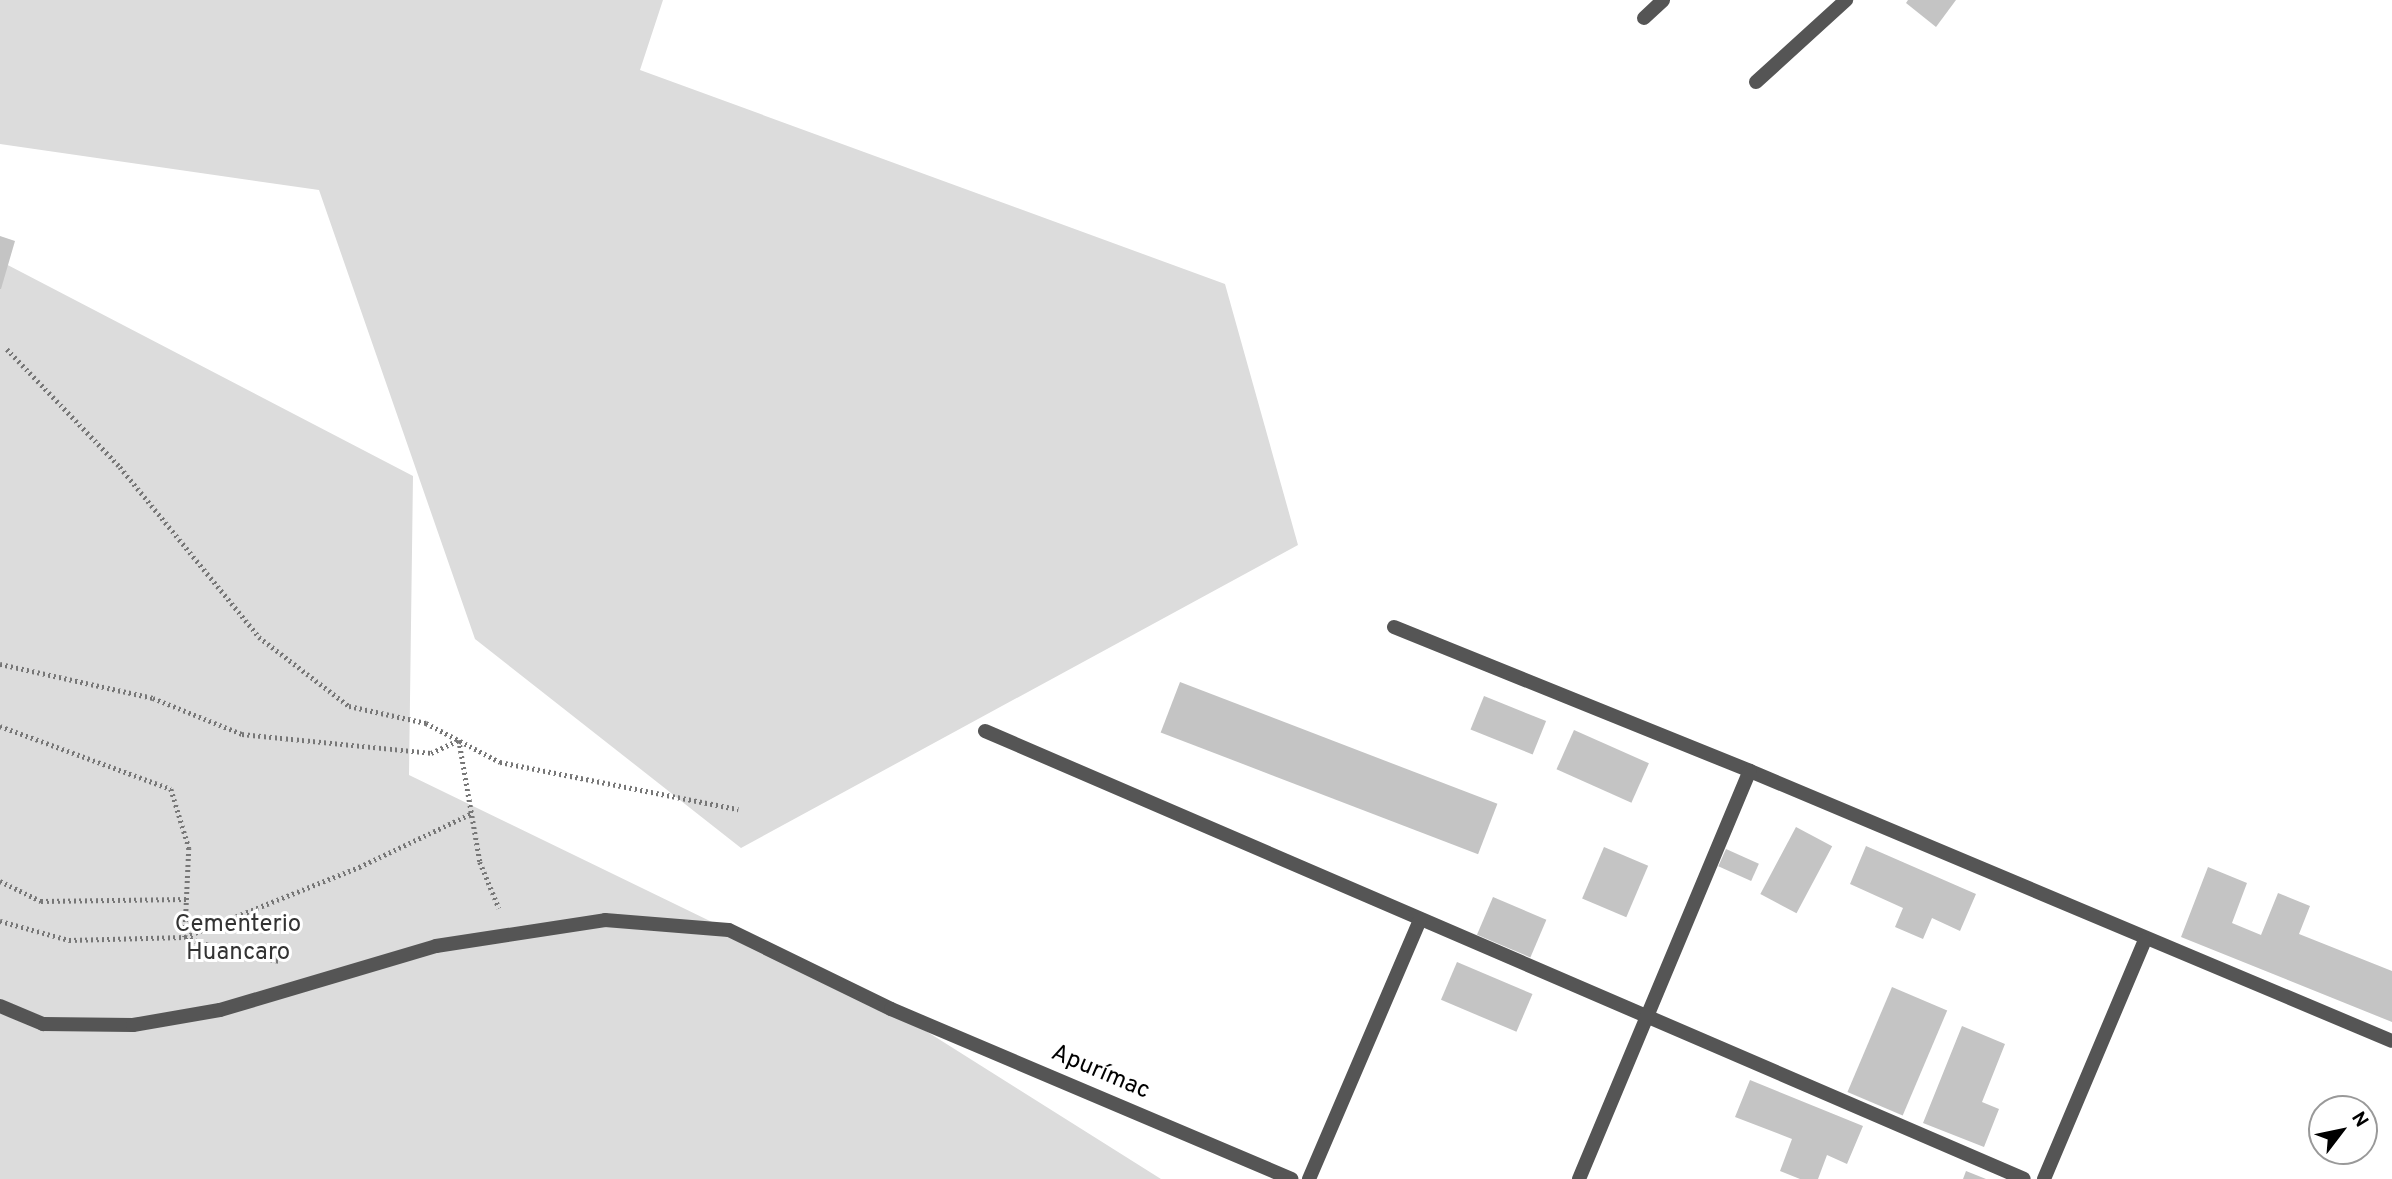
<!DOCTYPE html>
<meta charset="utf-8">
<style>
body{margin:0}
#map{position:relative;width:2392px;height:1179px;overflow:hidden;background:#fff;font-family:Overpass,sans-serif}
div>[style]{position:absolute}
.green>*{inset:0;background:#dcdcdc}
.building>*{inset:0;background:#c4c4c4;transform-origin:0 0}
.path>*{height:4.5px;margin-top:-2.25px;transform-origin:0;background:repeating-linear-gradient(90deg,#777 0 2px,transparent 0 5.5px)}
.lane>*{height:14px;margin:-7px;padding:0 7px;transform-origin:7px;border-radius:7px;background:#555}
.street>*{height:14px;margin:-7px;padding:0 7px;transform-origin:7px;border-radius:7px;background:#555}
span{translate:-50% -50%;white-space:nowrap;text-align:center;line-height:1.15;-webkit-text-stroke:6px #fff;paint-order:stroke}
.park-label{font-size:24px;color:#333}
.street-label{font-size:24px;color:#000}
.north{position:absolute;left:2308px;top:1095px;width:70px;height:70px;box-sizing:border-box;background:#fff;border:2px solid #999;border-radius:50%;rotate:58deg;font-size:19px;font-weight:700;line-height:28px;text-align:center;color:#000}
.north::after{content:'';display:block;margin:auto;width:24px;height:32px;background:#000;clip-path:polygon(50% 0,100% 100%,50% 72%,0 100%)}
</style>
<div id="map">
<div class="green">
<i style="clip-path:polygon(0 0,663px 0,640px 70px,1225px 284px,1298px 545px,741px 848px,475px 639px,319px 190px,0 144px)"></i>
<i style="clip-path:polygon(0 261px,413px 476px,409px 775px,891px 1009px,1161px 1179px,0 1179px)"></i>
</div>
<div class="building">
<i style="clip-path:polygon(1908px 0,1956px 0,1936px 27px,1906px 3px)"></i>
<i style="clip-path:polygon(0 236px,15px 241px,1px 289px,0 289px)"></i>
<i style="left:1180px;top:682px;width:340px;height:54px;rotate:21deg"></i>
<i style="left:1484px;top:696px;width:67px;height:36px;rotate:22deg"></i>
<i style="left:1574px;top:730px;width:82px;height:43px;rotate:24deg"></i>
<i style="left:1796px;top:827px;width:41px;height:76px;rotate:28deg"></i>
<i style="clip-path:polygon(1866px 846px,1976px 894px,1960px 931px,1932px 918px,1923px 939px,1895px 927px,1903px 908px,1850px 884px)"></i>
<i style="left:1604px;top:847px;width:48px;height:56px;rotate:23deg"></i>
<i style="left:1726px;top:849px;width:36px;height:19px;rotate:24deg"></i>
<i style="clip-path:polygon(2208px 867px,2247px 883px,2232px 923px,2261px 935px,2278px 893px,2310px 906px,2299px 934px,2392px 971px,2392px 1022px,2181px 937px)"></i>
<i style="left:1493px;top:897px;width:58px;height:41px;rotate:23deg"></i>
<i style="left:1457px;top:962px;width:82px;height:41px;rotate:23deg"></i>
<i style="left:1892px;top:987px;width:60px;height:114px;rotate:23deg"></i>
<i style="clip-path:polygon(1962px 1026px,2005px 1044px,1982px 1102px,1999px 1109px,1984px 1147px,1923px 1123px)"></i>
<i style="clip-path:polygon(1750px 1080px,1863px 1126px,1847px 1164px,1827px 1155px,1818px 1179px,1800px 1179px,1780px 1171px,1792px 1139px,1735px 1117px)"></i>
<i style="clip-path:polygon(1966px 1171px,1986px 1179px,1963px 1179px)"></i>
</div>
<div class="path">
<i style="left:7px;top:349px;width:163px;rotate:46.2deg"></i>
<i style="left:120px;top:467px;width:220px;rotate:50.7deg"></i>
<i style="left:259px;top:637px;width:113px;rotate:37.5deg"></i>
<i style="left:349px;top:706px;width:79px;rotate:12.4deg"></i>
<i style="left:426px;top:723px;width:84px;rotate:27.8deg"></i>
<i style="left:500px;top:762px;width:243px;rotate:11.2deg"></i>
<i style="left:0;top:664px;width:157px;rotate:12.5deg"></i>
<i style="left:153px;top:698px;width:96px;rotate:22deg"></i>
<i style="left:242px;top:734px;width:190px;rotate:5.7deg"></i>
<i style="left:431px;top:753px;width:31px;rotate:-25deg"></i>
<i style="left:459px;top:740px;width:124px;rotate:80.2deg"></i>
<i style="left:480px;top:862px;width:50px;rotate:67.6deg"></i>
<i style="left:0;top:726px;width:182px;rotate:20.2deg"></i>
<i style="left:171px;top:789px;width:62px;rotate:73deg"></i>
<i style="left:189px;top:848px;width:89px;rotate:92.6deg"></i>
<i style="left:185px;top:937px;width:39px;rotate:19deg"></i>
<i style="left:222px;top:950px;width:59px;rotate:10.7deg"></i>
<i style="left:0;top:881px;width:46px;rotate:26deg"></i>
<i style="left:41px;top:901px;width:146px;rotate:-0.8deg"></i>
<i style="left:0;top:921px;width:72px;rotate:15.4deg"></i>
<i style="left:69px;top:940px;width:116px;rotate:-1.5deg"></i>
<i style="left:185px;top:937px;width:188px;rotate:-21.9deg"></i>
<i style="left:359px;top:867px;width:125px;rotate:-25.5deg"></i>
</div>
<div class="lane">
<i style="left:1644px;top:18px;width:26px;rotate:-43deg"></i>
<i style="left:1756px;top:82px;width:122px;rotate:-42.3deg"></i>
<i style="left:0;top:1006px;width:47px;rotate:22.7deg"></i>
<i style="left:43px;top:1024px;width:90px;rotate:0.6deg"></i>
<i style="left:133px;top:1025px;width:88px;rotate:-9.8deg"></i>
<i style="left:220px;top:1010px;width:225px;rotate:-16.5deg"></i>
<i style="left:436px;top:946px;width:171px;rotate:-8.7deg"></i>
<i style="left:605px;top:920px;width:124px;rotate:4.6deg"></i>
<i style="left:729px;top:930px;width:180px;rotate:26deg"></i>
</div>
<div class="street">
<i style="left:1394px;top:627px;width:384px;rotate:22deg"></i>
<i style="left:1750px;top:771px;width:696px;rotate:22.81deg"></i>
<i style="left:985px;top:731px;width:1131px;rotate:23.32deg"></i>
<i style="left:891px;top:1009px;width:435px;rotate:23deg"></i>
<i style="left:1309px;top:1179px;width:282px;rotate:-66.8deg"></i>
<i style="left:1579px;top:1179px;width:442px;rotate:-67.3deg"></i>
<i style="left:2044px;top:1179px;width:259px;rotate:-67.1deg"></i>
</div>
<div class="park-label">
<span style="left:238px;top:940px">Cementerio<br>Huancaro</span>
</div>
<div class="street-label">
<span style="left:1100px;top:1073px;rotate:23deg">Apurímac</span>
</div>
<div class="north">N</div>
</div>
